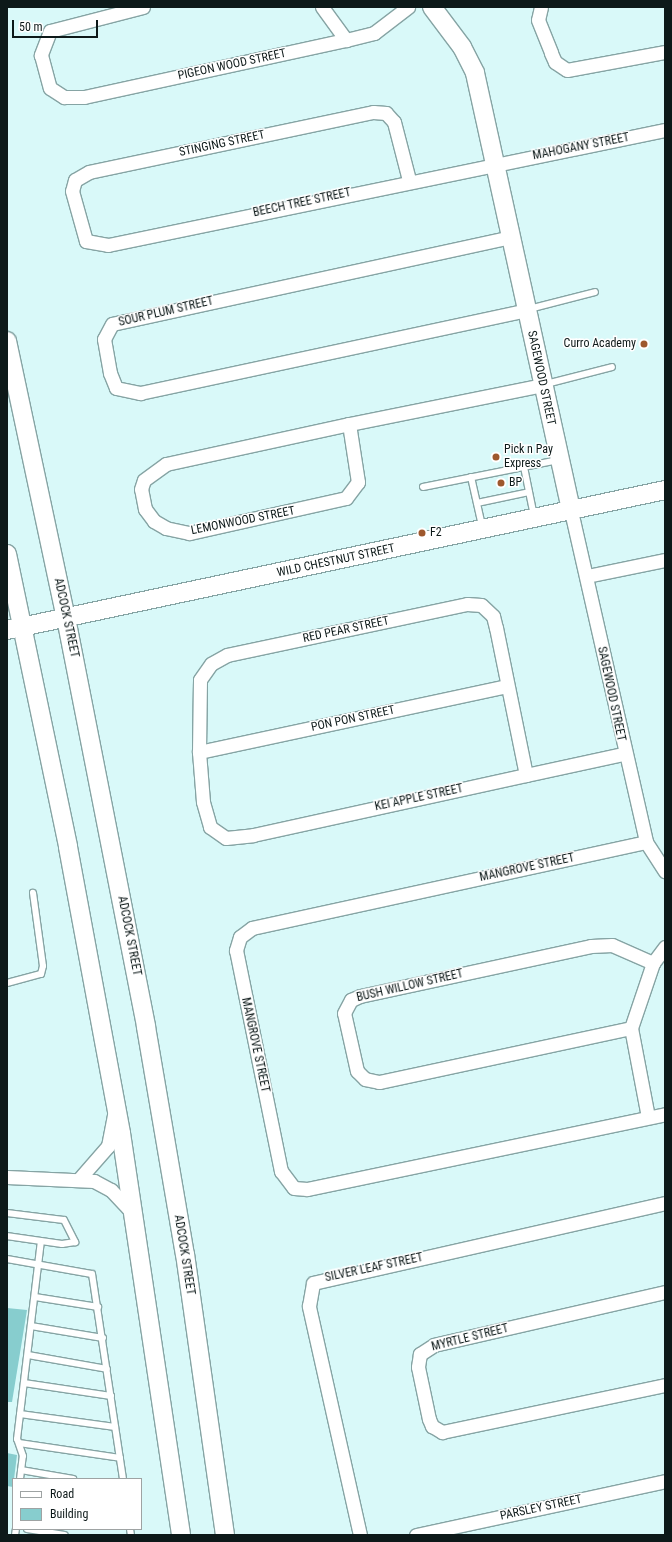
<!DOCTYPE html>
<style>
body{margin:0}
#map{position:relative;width:672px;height:1542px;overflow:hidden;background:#d9f9f9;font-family:"Roboto Condensed",sans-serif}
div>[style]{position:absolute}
.building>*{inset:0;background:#87cdce}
.roads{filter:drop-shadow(1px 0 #86a4a4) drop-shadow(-1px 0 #86a4a4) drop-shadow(0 1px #86a4a4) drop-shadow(0 -1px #86a4a4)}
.lane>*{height:6px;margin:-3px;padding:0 3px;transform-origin:3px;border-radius:3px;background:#fff}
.street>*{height:13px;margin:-6.5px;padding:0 6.5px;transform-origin:6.5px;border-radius:6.5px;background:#fff}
.secondary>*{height:18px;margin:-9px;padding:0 9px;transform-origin:9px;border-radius:9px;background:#fff}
.dots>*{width:11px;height:11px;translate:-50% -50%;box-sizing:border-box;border:2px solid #fff;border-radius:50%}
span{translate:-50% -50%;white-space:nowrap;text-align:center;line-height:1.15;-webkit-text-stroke:3px #fff;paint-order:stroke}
.street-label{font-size:12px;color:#0d1919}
.poi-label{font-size:12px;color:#0d1919}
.right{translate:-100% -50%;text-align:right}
.left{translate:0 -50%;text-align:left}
.frame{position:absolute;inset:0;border:8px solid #0d1919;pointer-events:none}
.legend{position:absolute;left:12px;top:1478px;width:130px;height:52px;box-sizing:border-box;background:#fff;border:1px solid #9ea3a3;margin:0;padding:5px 7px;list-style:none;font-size:12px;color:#0d1919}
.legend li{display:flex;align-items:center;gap:8px;height:20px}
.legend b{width:20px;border:1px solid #9ea3a3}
.scale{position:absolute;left:12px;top:20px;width:86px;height:18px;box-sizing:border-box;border:2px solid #0d1919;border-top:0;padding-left:5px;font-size:12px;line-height:14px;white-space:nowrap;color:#0d1919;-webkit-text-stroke:3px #fff;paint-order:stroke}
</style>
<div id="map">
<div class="building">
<i style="clip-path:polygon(7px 1308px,27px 1310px,12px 1402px,7px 1402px)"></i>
<i style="clip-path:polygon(7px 1453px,17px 1455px,13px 1487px,7px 1486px)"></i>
</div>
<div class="roads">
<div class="lane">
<i style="left:529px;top:309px;width:68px;rotate:-14.4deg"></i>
<i style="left:546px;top:384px;width:68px;rotate:-14.4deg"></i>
<i style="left:524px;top:467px;width:50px;rotate:78.5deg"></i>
<i style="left:471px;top:477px;width:50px;rotate:77.3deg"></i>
<i style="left:423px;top:487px;width:138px;rotate:-11.3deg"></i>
<i style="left:477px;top:503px;width:53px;rotate:-11.9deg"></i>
<i style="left:7px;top:983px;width:35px;rotate:-15deg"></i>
<i style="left:41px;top:974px;width:8px;rotate:-76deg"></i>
<i style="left:43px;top:966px;width:74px;rotate:-97.8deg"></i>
<i style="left:7px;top:1213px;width:57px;rotate:7deg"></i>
<i style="left:64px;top:1220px;width:25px;rotate:63deg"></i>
<i style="left:75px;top:1242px;width:13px;rotate:171deg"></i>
<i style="left:62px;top:1244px;width:56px;rotate:-171.7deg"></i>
<i style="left:7px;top:1259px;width:86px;rotate:10deg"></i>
<i style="left:92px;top:1274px;width:207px;rotate:81.4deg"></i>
<i style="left:35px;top:1297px;width:64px;rotate:9deg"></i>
<i style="left:31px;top:1326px;width:73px;rotate:9.5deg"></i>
<i style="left:28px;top:1355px;width:80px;rotate:10deg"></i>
<i style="left:24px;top:1383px;width:88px;rotate:8.5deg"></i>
<i style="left:20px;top:1414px;width:96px;rotate:7.8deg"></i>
<i style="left:19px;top:1443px;width:102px;rotate:8.4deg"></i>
<i style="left:21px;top:1470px;width:53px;rotate:9.8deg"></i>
<i style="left:20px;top:1479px;width:23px;rotate:-83deg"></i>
<i style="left:23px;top:1456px;width:18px;rotate:-109deg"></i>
<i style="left:17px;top:1439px;width:199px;rotate:-83.1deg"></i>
<i style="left:27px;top:1529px;width:38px;rotate:9deg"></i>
<i style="left:130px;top:1529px;width:6px;rotate:81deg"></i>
<i style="left:15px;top:1535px;width:6px;rotate:-81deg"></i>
</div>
<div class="street">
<i style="left:143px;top:7px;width:96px;rotate:165.5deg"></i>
<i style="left:50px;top:31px;width:26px;rotate:111deg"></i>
<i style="left:41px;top:55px;width:34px;rotate:75deg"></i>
<i style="left:50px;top:88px;width:17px;rotate:33deg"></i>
<i style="left:64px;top:97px;width:20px"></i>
<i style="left:84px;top:97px;width:268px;rotate:-12.3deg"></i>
<i style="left:346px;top:40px;width:29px;rotate:-14deg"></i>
<i style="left:374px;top:33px;width:43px;rotate:-37.4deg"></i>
<i style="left:322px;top:7px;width:41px;rotate:54deg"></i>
<i style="left:541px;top:7px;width:13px;rotate:103deg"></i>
<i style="left:538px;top:20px;width:35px;rotate:68deg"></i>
<i style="left:551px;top:53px;width:10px;rotate:66deg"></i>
<i style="left:555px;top:62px;width:14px;rotate:34deg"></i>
<i style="left:567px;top:70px;width:100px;rotate:-10.4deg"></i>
<i style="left:409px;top:180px;width:60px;rotate:-104.5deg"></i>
<i style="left:394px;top:122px;width:12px;rotate:-132deg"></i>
<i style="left:386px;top:113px;width:13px;rotate:-176deg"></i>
<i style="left:373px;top:112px;width:290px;rotate:168.1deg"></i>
<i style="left:89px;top:172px;width:16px;rotate:150deg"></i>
<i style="left:75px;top:180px;width:11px;rotate:105deg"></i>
<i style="left:72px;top:191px;width:52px;rotate:74.4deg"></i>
<i style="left:86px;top:241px;width:22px;rotate:10deg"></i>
<i style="left:108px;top:245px;width:569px;rotate:-11.67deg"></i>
<i style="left:511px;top:237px;width:408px;rotate:167.7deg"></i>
<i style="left:112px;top:324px;width:17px;rotate:118deg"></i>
<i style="left:104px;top:339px;width:35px;rotate:80deg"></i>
<i style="left:110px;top:373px;width:16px;rotate:68deg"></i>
<i style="left:116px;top:388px;width:25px;rotate:12deg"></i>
<i style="left:140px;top:393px;width:396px;rotate:-12.1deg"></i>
<i style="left:349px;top:424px;width:59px;rotate:81.2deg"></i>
<i style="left:358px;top:482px;width:20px;rotate:127deg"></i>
<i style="left:346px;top:498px;width:161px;rotate:167.4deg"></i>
<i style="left:189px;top:533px;width:24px;rotate:-168deg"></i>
<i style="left:166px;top:528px;width:14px;rotate:-150deg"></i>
<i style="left:154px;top:521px;width:15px;rotate:-127deg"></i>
<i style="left:145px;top:509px;width:20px;rotate:-101deg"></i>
<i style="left:141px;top:489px;width:9px;rotate:-72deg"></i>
<i style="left:144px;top:480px;width:27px;rotate:-36deg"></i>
<i style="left:166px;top:464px;width:187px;rotate:-12.3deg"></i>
<i style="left:349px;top:424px;width:197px;rotate:-11.4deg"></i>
<i style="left:571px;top:511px;width:339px;rotate:77.2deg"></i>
<i style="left:646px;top:842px;width:35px;rotate:57deg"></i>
<i style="left:587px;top:576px;width:80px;rotate:-11.6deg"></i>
<i style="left:199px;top:752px;width:315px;rotate:-12.1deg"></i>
<i style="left:526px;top:775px;width:150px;rotate:-101.5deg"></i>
<i style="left:496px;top:628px;width:12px;rotate:-104deg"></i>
<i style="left:493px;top:616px;width:16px;rotate:-137deg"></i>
<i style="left:481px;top:605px;width:14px;rotate:-176deg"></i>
<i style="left:467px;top:604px;width:245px;rotate:168deg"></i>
<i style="left:227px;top:655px;width:18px;rotate:151deg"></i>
<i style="left:211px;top:664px;width:19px;rotate:125deg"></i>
<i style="left:200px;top:680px;width:72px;rotate:90.8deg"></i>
<i style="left:199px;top:752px;width:50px;rotate:85.4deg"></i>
<i style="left:203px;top:802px;width:26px;rotate:74deg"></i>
<i style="left:210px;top:827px;width:19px;rotate:35deg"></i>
<i style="left:226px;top:838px;width:27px;rotate:-6deg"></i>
<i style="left:253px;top:835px;width:280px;rotate:-12.4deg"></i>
<i style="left:526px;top:775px;width:99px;rotate:-12.2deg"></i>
<i style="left:646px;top:842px;width:403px;rotate:167.7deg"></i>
<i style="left:252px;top:928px;width:15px;rotate:143deg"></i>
<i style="left:240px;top:937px;width:14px;rotate:107deg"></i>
<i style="left:236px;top:950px;width:226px;rotate:78.5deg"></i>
<i style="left:281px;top:1171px;width:21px;rotate:53deg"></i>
<i style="left:294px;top:1188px;width:13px;rotate:4deg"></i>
<i style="left:307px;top:1189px;width:366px;rotate:-11.8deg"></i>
<i style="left:631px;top:1028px;width:258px;rotate:167.9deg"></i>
<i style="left:379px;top:1082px;width:14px;rotate:-168deg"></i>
<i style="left:365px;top:1079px;width:11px;rotate:-135deg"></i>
<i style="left:357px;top:1071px;width:59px;rotate:-102.6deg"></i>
<i style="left:344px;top:1013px;width:15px;rotate:-62deg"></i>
<i style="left:351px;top:1000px;width:10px;rotate:-24deg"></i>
<i style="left:360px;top:996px;width:236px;rotate:-12.2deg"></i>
<i style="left:591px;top:946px;width:21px;rotate:-3deg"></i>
<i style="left:612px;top:945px;width:45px;rotate:23.7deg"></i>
<i style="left:648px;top:1117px;width:91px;rotate:-100.8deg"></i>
<i style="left:631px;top:1028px;width:69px;rotate:-71.3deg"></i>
<i style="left:653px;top:963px;width:20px;rotate:-53deg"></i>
<i style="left:7px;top:1177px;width:87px;rotate:2.6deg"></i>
<i style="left:94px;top:1181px;width:19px;rotate:28deg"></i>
<i style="left:111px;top:1190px;width:33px;rotate:47deg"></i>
<i style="left:80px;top:1178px;width:43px;rotate:-48.8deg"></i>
<i style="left:108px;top:1146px;width:33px;rotate:-79deg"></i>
<i style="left:665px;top:1292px;width:237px;rotate:167.1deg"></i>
<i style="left:434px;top:1345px;width:17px;rotate:147deg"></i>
<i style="left:420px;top:1354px;width:13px;rotate:99deg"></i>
<i style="left:418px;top:1367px;width:53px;rotate:78.1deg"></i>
<i style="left:429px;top:1419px;width:8px;rotate:67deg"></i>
<i style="left:432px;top:1426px;width:12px;rotate:31deg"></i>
<i style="left:442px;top:1432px;width:228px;rotate:-11.9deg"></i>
<i style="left:360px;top:1535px;width:235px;rotate:-102.6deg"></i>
<i style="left:309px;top:1306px;width:23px;rotate:-80deg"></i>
<i style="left:313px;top:1283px;width:361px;rotate:-12.8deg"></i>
<i style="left:416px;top:1535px;width:255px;rotate:-12.2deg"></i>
</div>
<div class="secondary">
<i style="left:432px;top:7px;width:50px;rotate:53.1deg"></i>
<i style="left:462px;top:47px;width:29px;rotate:63deg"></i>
<i style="left:475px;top:73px;width:448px;rotate:77.6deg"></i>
<i style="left:7px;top:341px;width:283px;rotate:78deg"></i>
<i style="left:66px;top:618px;width:417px;rotate:78.9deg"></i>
<i style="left:146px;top:1027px;width:230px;rotate:80.3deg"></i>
<i style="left:185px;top:1254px;width:284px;rotate:81.9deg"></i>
<i style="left:7px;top:554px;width:299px;rotate:78.2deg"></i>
<i style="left:68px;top:847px;width:291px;rotate:79.5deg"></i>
<i style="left:121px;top:1133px;width:406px;rotate:81.5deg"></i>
<i style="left:7px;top:630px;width:673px;rotate:-12.01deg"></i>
</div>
</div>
<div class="dots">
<i style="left:644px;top:344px;background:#9e582e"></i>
<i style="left:496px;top:457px;background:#9e582e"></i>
<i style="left:501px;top:483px;background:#9e582e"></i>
<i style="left:422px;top:533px;background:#9e582e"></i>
</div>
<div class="street-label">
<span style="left:232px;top:65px;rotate:-12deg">PIGEON WOOD STREET</span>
<span style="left:222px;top:144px;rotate:-12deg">STINGING STREET</span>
<span style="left:581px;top:147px;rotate:-11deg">MAHOGANY STREET</span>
<span style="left:302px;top:203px;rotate:-12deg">BEECH TREE STREET</span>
<span style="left:166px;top:312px;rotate:-13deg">SOUR PLUM STREET</span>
<span style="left:541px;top:378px;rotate:78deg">SAGEWOOD STREET</span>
<span style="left:243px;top:521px;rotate:-11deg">LEMONWOOD STREET</span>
<span style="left:336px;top:561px;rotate:-12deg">WILD CHESTNUT STREET</span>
<span style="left:66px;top:618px;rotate:78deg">ADCOCK STREET</span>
<span style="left:346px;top:630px;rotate:-12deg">RED PEAR STREET</span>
<span style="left:611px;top:694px;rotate:78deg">SAGEWOOD STREET</span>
<span style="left:353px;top:719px;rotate:-12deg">PON PON STREET</span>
<span style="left:419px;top:798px;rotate:-12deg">KEI APPLE STREET</span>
<span style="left:527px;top:868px;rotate:-12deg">MANGROVE STREET</span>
<span style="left:129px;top:936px;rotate:79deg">ADCOCK STREET</span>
<span style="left:410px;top:986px;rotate:-13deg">BUSH WILLOW STREET</span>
<span style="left:255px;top:1045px;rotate:78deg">MANGROVE STREET</span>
<span style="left:184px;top:1255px;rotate:81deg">ADCOCK STREET</span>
<span style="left:374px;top:1268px;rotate:-12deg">SILVER LEAF STREET</span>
<span style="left:470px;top:1338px;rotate:-14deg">MYRTLE STREET</span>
<span style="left:541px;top:1508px;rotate:-12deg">PARSLEY STREET</span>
</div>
<div class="poi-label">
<span class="right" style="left:636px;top:344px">Curro Academy</span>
<span class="left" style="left:504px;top:457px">Pick n Pay<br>Express</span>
<span class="left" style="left:509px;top:483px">BP</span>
<span class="left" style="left:430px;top:533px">F2</span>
</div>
<div class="frame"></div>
<ul class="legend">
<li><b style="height:5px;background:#fff"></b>Road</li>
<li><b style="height:11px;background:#87cdce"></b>Building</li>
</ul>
<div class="scale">50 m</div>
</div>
